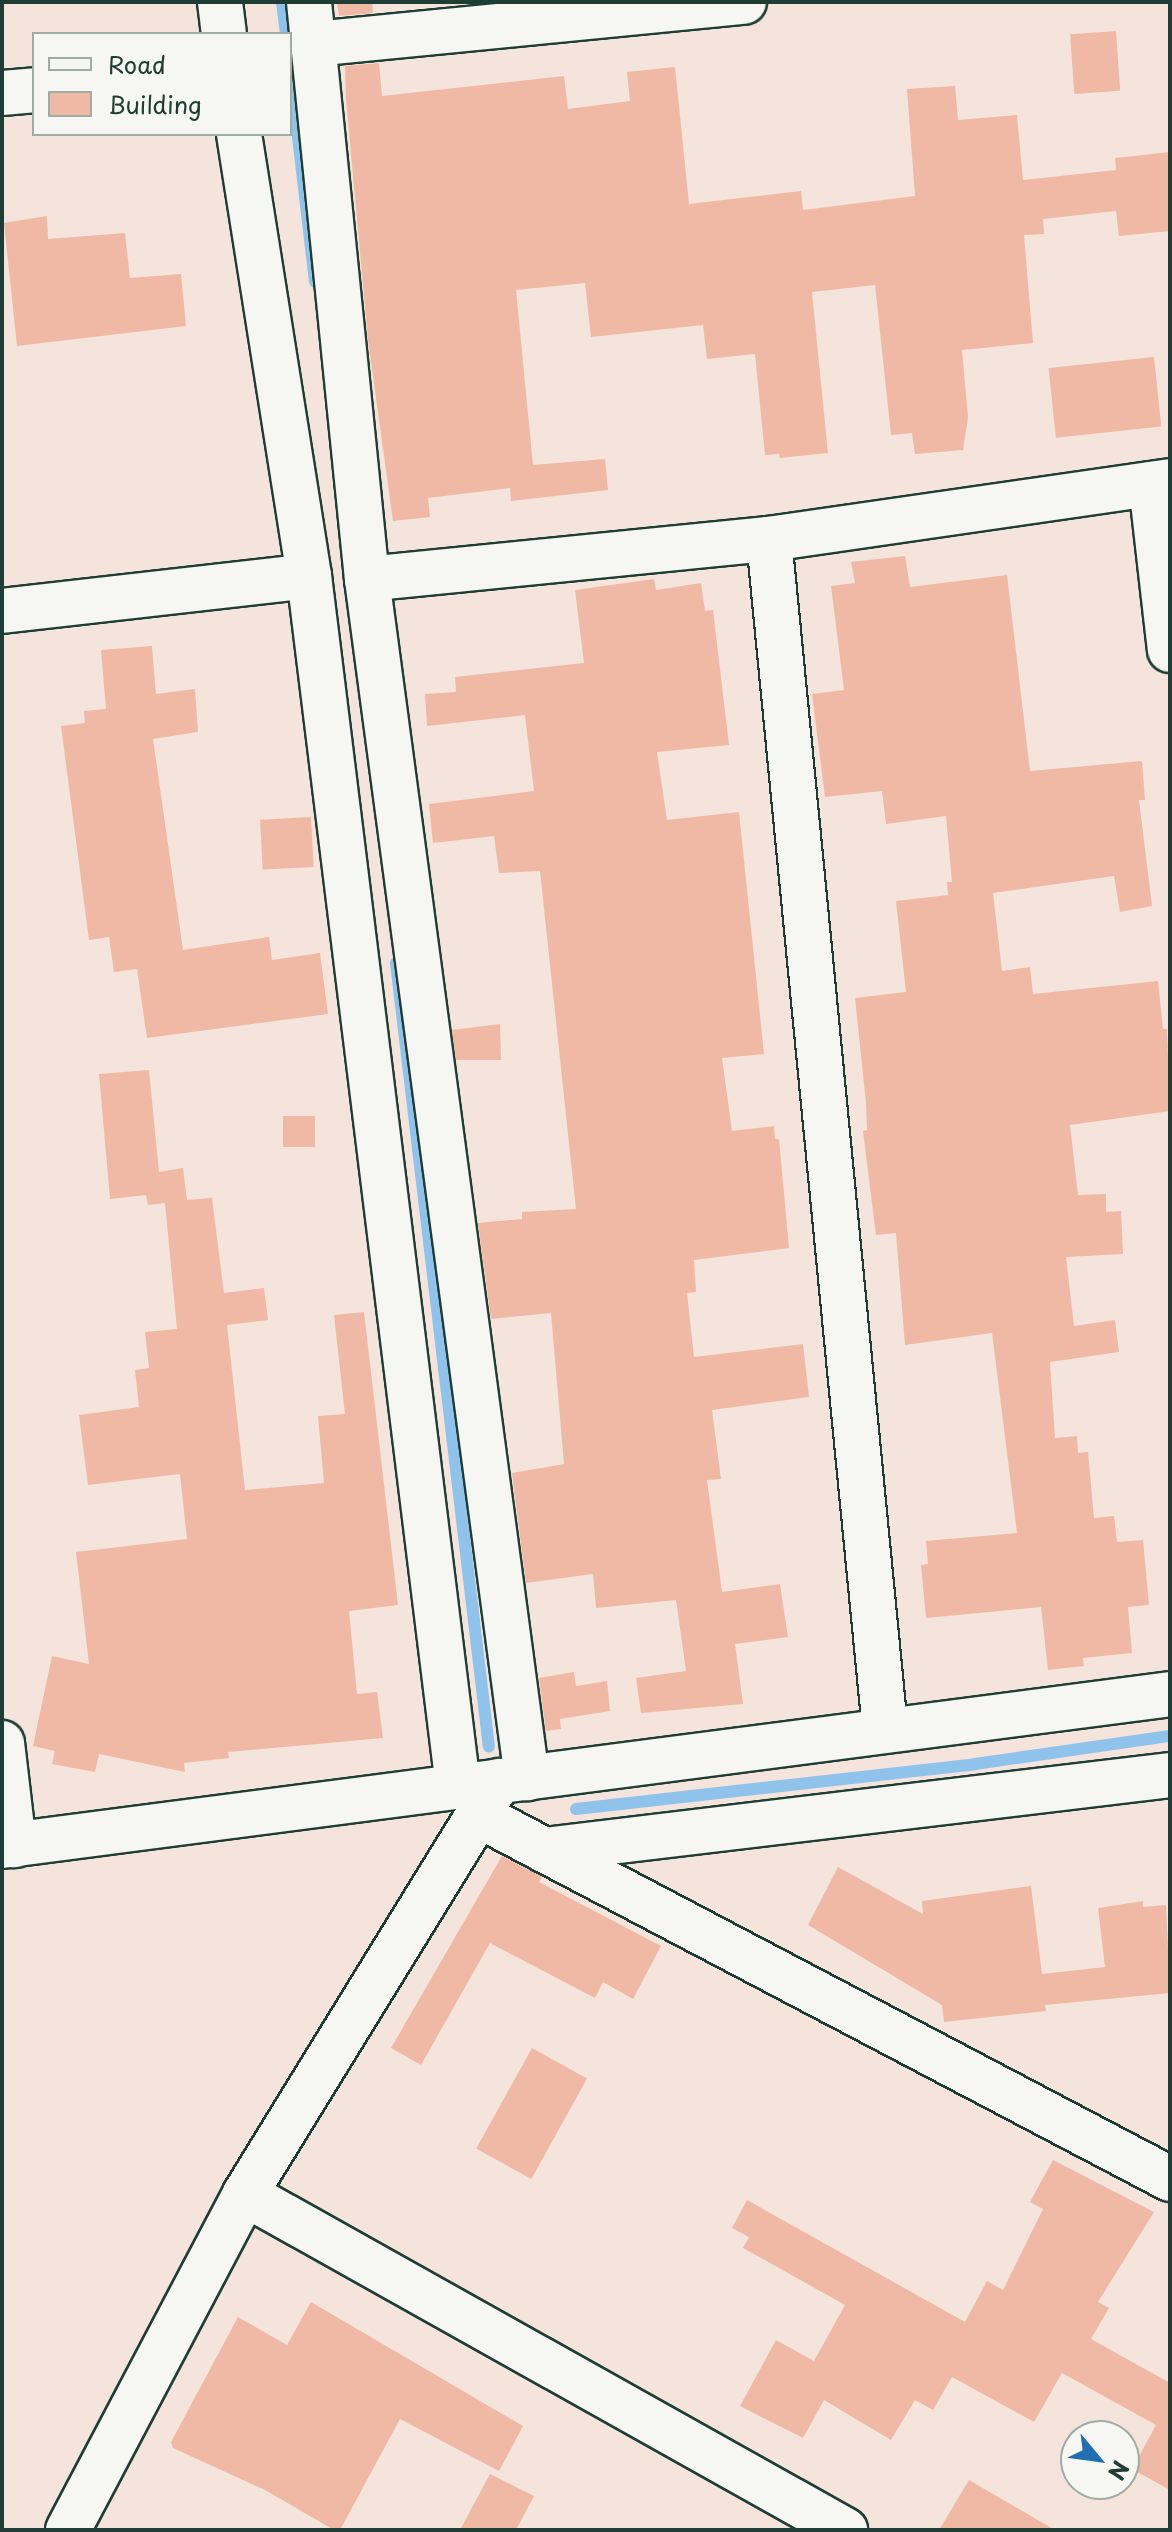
<!DOCTYPE html>
<style>
body{margin:0}
#map{position:relative;width:1172px;height:2532px;overflow:hidden;background:#f4e4db;font-family:"Playpen Sans",sans-serif}
div>[style]{position:absolute}
.stream>*{height:12px;margin:-6px;padding:0 6px;transform-origin:6px;border-radius:6px;background:#8fc3ec}
.building>*{inset:0;background:#f0b9a5;transform-origin:0 0}
.roads{filter:drop-shadow(2px 0 #1f3d34) drop-shadow(-2px 0 #1f3d34) drop-shadow(0 2px #1f3d34) drop-shadow(0 -2px #1f3d34)}
.minor>*{height:44px;margin:-22px;padding:0 22px;transform-origin:22px;border-radius:22px;background:#f6f6f2}
span{translate:-50% -50%;white-space:nowrap;text-align:center;line-height:1.15;-webkit-text-stroke:6px #f6f6f2;paint-order:stroke}
.frame{position:absolute;inset:0;border:4px solid #1f3d34;pointer-events:none}
.legend{position:absolute;left:32px;top:32px;width:260px;height:104px;box-sizing:border-box;background:#f6f6f2;border:2px solid #a0aca6;margin:0;padding:10px 14px;list-style:none;font-size:24px;color:#1f3d34}
.legend li{display:flex;align-items:center;gap:16px;height:40px}
.legend b{width:40px;border:2px solid #a0aca6}
.north{position:absolute;left:1060px;top:2420px;width:80px;height:80px;box-sizing:border-box;background:#f6f6f2;border:2px solid #a0aca6;border-radius:50%;rotate:119deg;font-size:22px;font-weight:700;line-height:32px;text-align:center;color:#1f3d34}
.north::after{content:'';display:block;margin:auto;width:28px;height:36px;background:#1f6fb2;clip-path:polygon(50% 0,100% 100%,50% 72%,0 100%)}
</style>
<div id="map">
<div class="stream">
<i style="left:282px;top:2px;width:32px;rotate:83deg"></i>
<i style="left:290px;top:69px;width:214px;rotate:83.3deg"></i>
<i style="left:396px;top:963px;width:789px;rotate:83.24deg"></i>
<i style="left:576px;top:1809px;width:402px;rotate:-6.4deg"></i>
<i style="left:975px;top:1764px;width:197px;rotate:-8.2deg"></i>
</div>
<div class="building">
<i style="clip-path:polygon(337px 2px,372px 2px,373px 13px,339px 16px)"></i>
<i style="left:1116px;top:31px;width:60px;height:46px;rotate:86deg"></i>
<i style="clip-path:polygon(379px 63px,382px 96px,564px 76px,568px 109px,630px 101px,627px 72px,675px 67px,689px 204px,801px 191px,803px 210px,915px 196px,907px 89px,955px 86px,958px 120px,1017px 115px,1023px 180px,1116px 170px,1115px 158px,1170px 152px,1170px 231px,1119px 236px,1116px 211px,1043px 219px,1044px 234px,1024px 235px,1033px 343px,962px 350px,968px 417px,963px 450px,915px 454px,912px 433px,891px 435px,875px 285px,812px 292px,828px 453px,780px 458px,779px 454px,765px 455px,755px 354px,707px 359px,703px 325px,591px 337px,585px 283px,516px 290px,533px 465px,605px 459px,608px 490px,511px 501px,510px 488px,428px 498px,430px 517px,393px 521px,368px 340px,346px 99px,345px 66px)"></i>
<i style="clip-path:polygon(47px 216px,48px 239px,125px 233px,130px 278px,181px 274px,186px 326px,17px 346px,4px 223px)"></i>
<i style="left:1154px;top:357px;width:70px;height:106px;rotate:84deg"></i>
<i style="clip-path:polygon(905px 556px,910px 587px,1007px 575px,1030px 771px,1142px 761px,1145px 800px,1139px 800px,1152px 906px,1120px 912px,1114px 876px,993px 893px,1002px 971px,1030px 967px,1033px 994px,1158px 981px,1163px 1029px,1167px 1029px,1170px 1111px,1070px 1125px,1078px 1195px,1106px 1194px,1106px 1212px,1121px 1211px,1123px 1254px,1066px 1257px,1074px 1326px,1115px 1320px,1119px 1352px,1050px 1362px,1055px 1438px,1077px 1436px,1078px 1453px,1088px 1452px,1094px 1518px,1114px 1516px,1117px 1542px,1143px 1540px,1149px 1605px,1128px 1607px,1132px 1653px,1083px 1658px,1084px 1666px,1048px 1670px,1041px 1607px,926px 1618px,921px 1565px,928px 1564px,926px 1541px,1017px 1533px,992px 1333px,905px 1345px,896px 1233px,876px 1235px,863px 1131px,867px 1130px,866px 1103px,855px 998px,906px 992px,896px 901px,948px 895px,947px 882px,952px 882px,946px 816px,886px 824px,882px 791px,825px 797px,812px 694px,844px 690px,831px 586px,855px 583px,851px 562px)"></i>
<i style="clip-path:polygon(654px 579px,656px 590px,701px 583px,705px 611px,713px 610px,729px 745px,657px 752px,667px 820px,739px 812px,764px 1054px,722px 1058px,732px 1131px,774px 1126px,775px 1139px,779px 1139px,789px 1248px,694px 1260px,696px 1292px,687px 1293px,694px 1357px,803px 1344px,809px 1397px,712px 1410px,721px 1479px,707px 1480px,722px 1592px,780px 1584px,788px 1637px,735px 1644px,743px 1704px,641px 1713px,636px 1678px,686px 1671px,676px 1600px,596px 1608px,593px 1574px,526px 1583px,512px 1473px,564px 1464px,551px 1313px,491px 1319px,478px 1223px,522px 1219px,522px 1212px,576px 1209px,540px 871px,499px 873px,494px 836px,433px 843px,429px 804px,534px 791px,525px 715px,427px 726px,425px 694px,456px 692px,455px 677px,584px 663px,575px 590px)"></i>
<i style="clip-path:polygon(152px 646px,156px 694px,195px 689px,198px 732px,153px 739px,183px 950px,269px 937px,272px 960px,320px 953px,328px 1014px,147px 1038px,137px 969px,114px 972px,109px 937px,89px 940px,61px 726px,85px 723px,84px 711px,106px 709px,101px 650px)"></i>
<i style="left:311px;top:817px;width:50px;height:51px;rotate:87deg"></i>
<i style="clip-path:polygon(500px 1024px,501px 1060px,456px 1060px,452px 1030px)"></i>
<i style="clip-path:polygon(149px 1070px,159px 1172px,183px 1168px,187px 1200px,212px 1198px,224px 1293px,264px 1288px,268px 1320px,227px 1325px,245px 1490px,324px 1483px,318px 1416px,345px 1414px,334px 1315px,364px 1312px,398px 1605px,349px 1611px,357px 1694px,377px 1692px,383px 1738px,228px 1752px,229px 1758px,184px 1763px,185px 1772px,99px 1754px,95px 1772px,52px 1764px,55px 1751px,33px 1746px,52px 1656px,89px 1664px,76px 1552px,187px 1539px,180px 1474px,88px 1485px,79px 1415px,139px 1407px,135px 1370px,149px 1368px,145px 1332px,177px 1329px,165px 1203px,148px 1205px,146px 1195px,110px 1199px,99px 1074px)"></i>
<i style="left:315px;top:1116px;width:31px;height:32px;rotate:90deg"></i>
<i style="clip-path:polygon(574px 1672px,576px 1686px,607px 1681px,610px 1711px,560px 1719px,561px 1729px,546px 1731px,539px 1678px)"></i>
<i style="clip-path:polygon(502px 1856px,542px 1877px,539px 1882px,661px 1946px,633px 1999px,603px 1982px,595px 1998px,490px 1943px,421px 2065px,391px 2048px)"></i>
<i style="clip-path:polygon(838px 1867px,923px 1914px,922px 1901px,1031px 1886px,1042px 1974px,1105px 1967px,1098px 1908px,1143px 1901px,1143px 1907px,1166px 1905px,1170px 1993px,1045px 2005px,1046px 2011px,944px 2022px,942px 2005px,808px 1925px)"></i>
<i style="left:532px;top:2048px;width:63px;height:115px;rotate:29deg"></i>
<i style="clip-path:polygon(1053px 2160px,1154px 2212px,1098px 2302px,1109px 2308px,1091px 2339px,1170px 2383px,1170px 2490px,1132px 2469px,1156px 2425px,1062px 2373px,1034px 2422px,952px 2377px,933px 2410px,915px 2400px,891px 2440px,824px 2400px,803px 2438px,740px 2406px,776px 2340px,814px 2361px,845px 2305px,743px 2248px,749px 2237px,732px 2228px,747px 2200px,965px 2322px,987px 2281px,1003px 2290px,1043px 2209px,1030px 2202px)"></i>
<i style="clip-path:polygon(311px 2302px,523px 2426px,499px 2471px,400px 2419px,340px 2530px,334px 2530px,265px 2490px,173px 2448px,171px 2442px,238px 2317px,287px 2345px)"></i>
<i style="clip-path:polygon(490px 2474px,534px 2496px,516px 2530px,460px 2530px)"></i>
<i style="clip-path:polygon(969px 2480px,1055px 2530px,939px 2530px)"></i>
</div>
<div class="roads">
<div class="minor">
<i style="left:220px;top:2px;width:32px;rotate:83deg"></i>
<i style="left:309px;top:2px;width:580px;rotate:84.26deg"></i>
<i style="left:367px;top:579px;width:1210px;rotate:82.4deg"></i>
<i style="left:314px;top:44px;width:432px;rotate:-5.6deg"></i>
<i style="left:2px;top:93px;width:32px;rotate:-5deg"></i>
<i style="left:239px;top:134px;width:448px;rotate:81deg"></i>
<i style="left:309px;top:576px;width:1219px;rotate:82.98deg"></i>
<i style="left:1151px;top:484px;width:167px;rotate:83.5deg"></i>
<i style="left:769px;top:539px;width:1196px;rotate:84.43deg"></i>
<i style="left:367px;top:579px;width:404px;rotate:-5.7deg"></i>
<i style="left:769px;top:539px;width:405px;rotate:-8.2deg"></i>
<i style="left:2px;top:611px;width:309px;rotate:-6.5deg"></i>
<i style="left:2px;top:1743px;width:103px;rotate:83.3deg"></i>
<i style="left:478px;top:1815px;width:782px;rotate:27.74deg"></i>
<i style="left:2px;top:1846px;width:1178px;rotate:-7.41deg"></i>
<i style="left:544px;top:1850px;width:630px;rotate:-6.83deg"></i>
<i style="left:245px;top:2194px;width:688px;rotate:29.25deg"></i>
<i style="left:68px;top:2530px;width:380px;rotate:-62.2deg"></i>
<i style="left:245px;top:2194px;width:485px;rotate:-58.4deg"></i>
</div>
</div>
<div class="frame"></div>
<ul class="legend">
<li><b style="height:10px;background:#f6f6f2"></b>Road</li>
<li><b style="height:22px;background:#f0b9a5"></b>Building</li>
</ul>
<div class="north">N</div>
</div>
